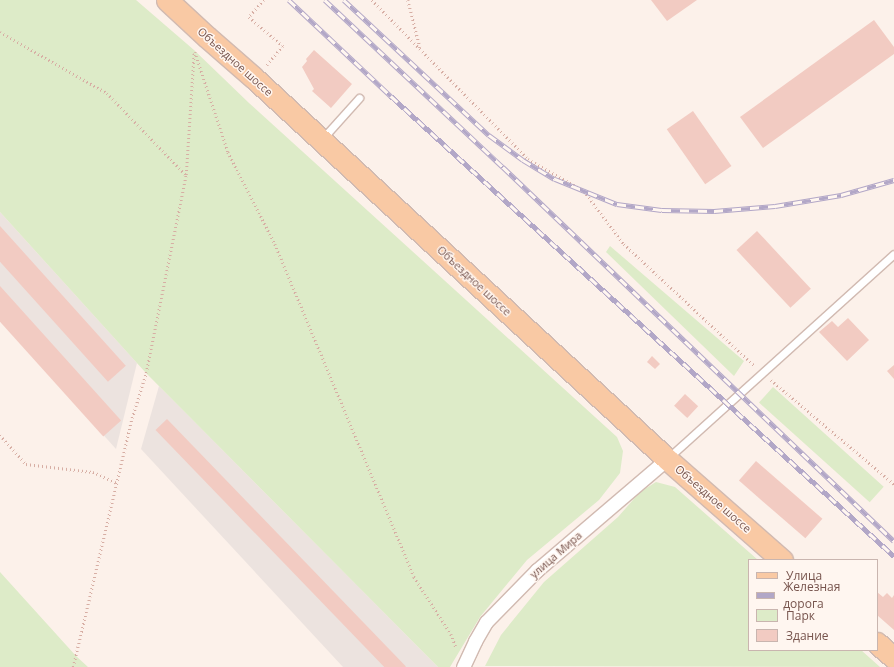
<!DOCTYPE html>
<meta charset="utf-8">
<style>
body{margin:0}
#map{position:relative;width:894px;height:667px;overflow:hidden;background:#fcf1ea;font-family:"Open Sans",sans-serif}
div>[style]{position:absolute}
.industrial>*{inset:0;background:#ece3df}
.green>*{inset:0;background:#ddebc8;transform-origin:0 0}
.building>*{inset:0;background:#f2cbc2;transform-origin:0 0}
.path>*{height:2.5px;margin-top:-1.25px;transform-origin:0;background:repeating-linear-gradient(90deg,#d7aea4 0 1px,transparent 0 4px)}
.roads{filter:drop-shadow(1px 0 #d1bab1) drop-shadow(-1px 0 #d1bab1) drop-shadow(0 1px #d1bab1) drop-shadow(0 -1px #d1bab1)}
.lane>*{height:7px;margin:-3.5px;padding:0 3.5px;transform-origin:3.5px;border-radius:3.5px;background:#fff}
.street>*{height:13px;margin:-6.5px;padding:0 6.5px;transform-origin:6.5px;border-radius:6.5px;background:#fff}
.primary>*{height:21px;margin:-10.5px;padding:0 10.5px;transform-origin:10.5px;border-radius:10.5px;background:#f9c9a4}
.rail>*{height:4.5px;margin-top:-2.25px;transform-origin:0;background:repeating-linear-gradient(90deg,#fff6f0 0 9px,#b2a7c7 0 18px);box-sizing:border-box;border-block:1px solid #b2a7c7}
span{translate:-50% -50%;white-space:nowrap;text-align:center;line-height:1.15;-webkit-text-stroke:3px #fff6f0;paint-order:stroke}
.street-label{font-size:11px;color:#77544d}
.legend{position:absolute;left:748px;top:559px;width:130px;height:92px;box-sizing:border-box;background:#fff6f0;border:1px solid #c9b5af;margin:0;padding:5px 7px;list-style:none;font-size:12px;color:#77544d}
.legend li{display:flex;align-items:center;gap:8px;height:20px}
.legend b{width:20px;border:1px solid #c9b5af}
</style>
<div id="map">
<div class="industrial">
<i style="clip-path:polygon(0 212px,137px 363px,116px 449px,0 320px)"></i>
<i style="clip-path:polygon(159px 386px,438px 667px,343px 667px,141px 449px)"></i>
</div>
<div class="green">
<i style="clip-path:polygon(0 0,136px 0,194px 50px,249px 103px,617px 437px,623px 451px,620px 473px,599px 500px,527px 560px,480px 617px,450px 667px,438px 667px,146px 373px,0 212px)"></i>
<i style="clip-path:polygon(610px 246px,744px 361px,734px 376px,606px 252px)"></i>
<i style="left:773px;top:387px;width:149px;height:21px;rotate:42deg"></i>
<i style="clip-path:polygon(656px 482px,675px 487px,758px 560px,749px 560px,749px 650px,861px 650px,880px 667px,485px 666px,501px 635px,544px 582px,618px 517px,640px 492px)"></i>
<i style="clip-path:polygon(0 572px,76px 656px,88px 667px,0 667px)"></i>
</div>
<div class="building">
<i style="clip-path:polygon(651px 0,697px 0,667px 21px)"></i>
<i style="clip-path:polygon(874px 20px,894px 47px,894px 54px,763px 148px,740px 117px)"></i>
<i style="clip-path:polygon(314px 50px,352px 84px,331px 108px,312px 91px,314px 89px,302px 67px,307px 61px,306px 59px)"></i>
<i style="left:693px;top:111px;width:67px;height:32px;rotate:55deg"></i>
<i style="left:0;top:226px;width:188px;height:24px;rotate:48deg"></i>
<i style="left:757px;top:231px;width:79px;height:28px;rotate:47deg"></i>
<i style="left:0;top:286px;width:181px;height:24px;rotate:48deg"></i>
<i style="clip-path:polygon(848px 318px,869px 340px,847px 361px,819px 332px,832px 321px,838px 327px)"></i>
<i style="clip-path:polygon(652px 356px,660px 364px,655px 369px,647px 362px)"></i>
<i style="clip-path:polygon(894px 365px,894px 379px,887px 371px)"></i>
<i style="left:685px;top:394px;width:18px;height:16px;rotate:43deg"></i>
<i style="left:167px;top:419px;width:344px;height:16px;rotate:46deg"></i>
<i style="left:756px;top:461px;width:88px;height:26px;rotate:41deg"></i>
<i style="clip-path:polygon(877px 592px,883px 597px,887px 593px,892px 598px,894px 595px,894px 630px,877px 615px)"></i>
</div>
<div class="path">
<i style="left:264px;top:0;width:23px;rotate:131deg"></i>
<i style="left:249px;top:17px;width:45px;rotate:40.5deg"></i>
<i style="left:283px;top:46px;width:25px;rotate:130deg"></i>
<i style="left:372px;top:0;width:223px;rotate:45.5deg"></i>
<i style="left:528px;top:159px;width:64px;rotate:29.7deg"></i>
<i style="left:584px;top:191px;width:66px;rotate:53deg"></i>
<i style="left:624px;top:244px;width:179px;rotate:43deg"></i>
<i style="left:408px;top:0;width:49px;rotate:75.7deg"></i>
<i style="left:0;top:32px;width:123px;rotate:29.7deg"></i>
<i style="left:107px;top:93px;width:114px;rotate:46.1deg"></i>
<i style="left:195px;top:52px;width:105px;rotate:71.7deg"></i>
<i style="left:228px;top:152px;width:103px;rotate:62.9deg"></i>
<i style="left:275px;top:244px;width:361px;rotate:67.3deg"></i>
<i style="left:414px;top:577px;width:68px;rotate:57deg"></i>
<i style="left:451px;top:634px;width:14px;rotate:69deg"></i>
<i style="left:771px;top:380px;width:161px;rotate:40.2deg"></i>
<i style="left:0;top:435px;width:39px;rotate:48deg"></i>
<i style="left:26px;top:464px;width:67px;rotate:6.8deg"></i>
<i style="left:93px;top:472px;width:26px;rotate:25deg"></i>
<i style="left:73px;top:667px;width:256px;rotate:-76.7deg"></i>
<i style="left:132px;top:418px;width:47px;rotate:-72.7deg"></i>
<i style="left:146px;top:373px;width:202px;rotate:-78.6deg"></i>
<i style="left:186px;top:175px;width:123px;rotate:-86.3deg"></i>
</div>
<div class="roads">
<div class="lane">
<i style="left:323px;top:138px;width:54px;rotate:-48deg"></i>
<i style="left:668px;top:458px;width:304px;rotate:-42.1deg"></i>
</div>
<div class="street">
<i style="left:463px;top:667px;width:29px;rotate:-65deg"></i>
<i style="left:475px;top:641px;width:22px;rotate:-60deg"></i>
<i style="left:486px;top:622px;width:73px;rotate:-45.6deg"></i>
<i style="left:537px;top:570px;width:171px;rotate:-40.5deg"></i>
</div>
<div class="primary">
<i style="left:167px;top:0;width:54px;rotate:42.8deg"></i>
<i style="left:207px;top:37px;width:62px;rotate:41.1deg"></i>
<i style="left:254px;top:78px;width:562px;rotate:42.69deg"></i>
<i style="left:667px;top:459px;width:153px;rotate:41.3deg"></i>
<i style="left:877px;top:643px;width:23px;rotate:41deg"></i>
</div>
</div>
<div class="rail">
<i style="left:289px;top:0;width:140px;rotate:43.3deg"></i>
<i style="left:391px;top:96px;width:682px;rotate:42.44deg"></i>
<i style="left:325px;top:0;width:244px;rotate:43.2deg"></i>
<i style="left:503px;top:167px;width:541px;rotate:43.73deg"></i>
<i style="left:344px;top:0;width:198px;rotate:43deg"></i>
<i style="left:489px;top:135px;width:42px;rotate:36.3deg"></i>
<i style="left:523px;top:160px;width:37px;rotate:31deg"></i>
<i style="left:555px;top:179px;width:67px;rotate:22deg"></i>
<i style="left:617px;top:204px;width:45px;rotate:7.6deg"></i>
<i style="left:662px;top:210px;width:52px;rotate:1.1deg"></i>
<i style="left:714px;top:211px;width:61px;rotate:-4.7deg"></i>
<i style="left:775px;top:206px;width:67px;rotate:-9.5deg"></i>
<i style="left:841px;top:195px;width:55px;rotate:-15.8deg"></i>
</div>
<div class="street-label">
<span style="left:235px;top:62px;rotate:42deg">Объездное шоссе</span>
<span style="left:474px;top:281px;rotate:43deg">Объездное шоссе</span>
<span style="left:713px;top:499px;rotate:41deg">Объездное шоссе</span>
<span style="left:556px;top:555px;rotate:-41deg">улица Мира</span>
</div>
<ul class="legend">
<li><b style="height:5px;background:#f9c9a4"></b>Улица</li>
<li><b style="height:5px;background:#b2a7c7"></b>Железная дорога</li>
<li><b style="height:11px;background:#ddebc8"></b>Парк</li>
<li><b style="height:11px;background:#f2cbc2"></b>Здание</li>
</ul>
</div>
